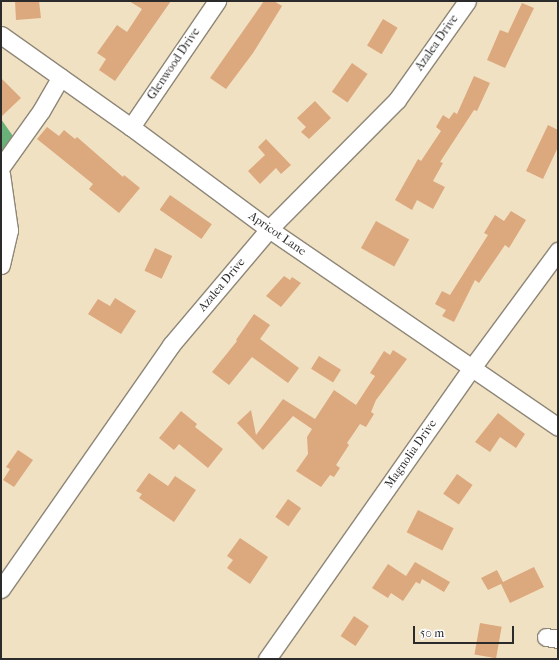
<!DOCTYPE html>
<style>
body{margin:0}
#map{position:relative;width:559px;height:660px;overflow:hidden;background:#f1e1c3;font-family:"IM FELL French Canon",serif}
div>[style]{position:absolute}
.forest>*{inset:0;background:#69b178}
.building>*{inset:0;background:#dca87e;transform-origin:0 0}
.roads{filter:drop-shadow(1px 0 #8e8677) drop-shadow(-1px 0 #8e8677) drop-shadow(0 1px #8e8677) drop-shadow(0 -1px #8e8677)}
.minor>*{height:17px;margin:-8.5px;padding:0 8.5px;transform-origin:8.5px;border-radius:8.5px;background:#fff}
span{translate:-50% -50%;white-space:nowrap;text-align:center;line-height:1.15;-webkit-text-stroke:3px #fff;paint-order:stroke}
.street-label{font-size:12px;color:#2b2b2b}
.frame{position:absolute;inset:0;border:2px solid #2b2b2b;pointer-events:none}
.scale{position:absolute;left:413px;top:626px;width:101px;height:18px;box-sizing:border-box;border:2px solid #2b2b2b;border-top:0;padding-left:5px;font-size:12px;line-height:14px;white-space:nowrap;color:#2b2b2b;-webkit-text-stroke:3px #fff;paint-order:stroke}
</style>
<div id="map">
<div class="forest">
<i style="clip-path:polygon(1px 119px,15px 139px,1px 159px)"></i>
</div>
<div class="building">
<i style="clip-path:polygon(15px 1px,39px 1px,41px 18px,16px 20px)"></i>
<i style="clip-path:polygon(129px 1px,171px 1px,115px 81px,99px 70px,106px 59px,97px 53px,117px 25px,127px 32px,142px 9px)"></i>
<i style="clip-path:polygon(264px 1px,274px 1px,282px 6px,253px 53px,226px 89px,210px 78px)"></i>
<i style="clip-path:polygon(522px 3px,534px 8px,505px 68px,487px 60px,500px 30px,508px 33px)"></i>
<i style="left:383px;top:19px;width:17px;height:31px;rotate:31deg"></i>
<i style="left:352px;top:63px;width:19px;height:35px;rotate:35deg"></i>
<i style="clip-path:polygon(474px 76px,490px 83px,477px 111px,474px 110px,440px 162px,443px 163px,433px 181px,445px 187px,433px 209px,417px 200px,412px 210px,395px 200px,418px 159px,421px 161px,441px 131px,436px 127px,443px 115px,449px 119px,454px 112px,457px 114px)"></i>
<i style="clip-path:polygon(1px 78px,21px 98px,1px 117px)"></i>
<i style="clip-path:polygon(315px 101px,331px 118px,309px 139px,301px 132px,306px 127px,297px 118px)"></i>
<i style="clip-path:polygon(548px 125px,558px 130px,558px 147px,543px 179px,526px 171px)"></i>
<i style="clip-path:polygon(47px 127px,59px 136px,64px 130px,75px 139px,77px 137px,123px 177px,124px 175px,140px 188px,119px 213px,89px 189px,93px 184px,37px 139px)"></i>
<i style="clip-path:polygon(266px 139px,291px 165px,281px 174px,276px 168px,260px 184px,248px 171px,265px 155px,258px 147px)"></i>
<i style="left:170px;top:195px;width:51px;height:18px;rotate:35deg"></i>
<i style="clip-path:polygon(511px 211px,526px 220px,509px 248px,505px 245px,479px 283px,475px 280px,454px 322px,442px 316px,446px 310px,435px 304px,442px 291px,450px 295px,488px 235px,484px 233px,495px 215px,504px 221px)"></i>
<i style="left:376px;top:221px;width:38px;height:31px;rotate:29deg"></i>
<i style="left:155px;top:248px;width:19px;height:25px;rotate:25deg"></i>
<i style="clip-path:polygon(284px 276px,290px 280px,292px 277px,301px 283px,281px 307px,266px 296px)"></i>
<i style="clip-path:polygon(115px 298px,136px 311px,121px 334px,88px 314px,98px 299px,110px 306px)"></i>
<i style="clip-path:polygon(254px 314px,270px 325px,260px 339px,299px 368px,288px 383px,252px 357px,229px 385px,212px 372px,237px 341px,236px 340px)"></i>
<i style="clip-path:polygon(393px 350px,407px 359px,376px 400px,371px 412px,374px 414px,366px 427px,360px 424px,347px 443px,349px 445px,336px 465px,340px 468px,334px 477px,330px 475px,321px 487px,296px 471px,308px 454px,307px 437px,312px 429px,293px 416px,263px 450px,237px 423px,251px 410px,256px 435px,283px 399px,315px 419px,334px 390px,356px 405px,375px 376px,370px 373px,384px 351px,390px 355px)"></i>
<i style="left:319px;top:356px;width:26px;height:15px;rotate:32deg"></i>
<i style="clip-path:polygon(181px 411px,197px 424px,195px 427px,223px 449px,208px 468px,179px 444px,174px 450px,159px 438px)"></i>
<i style="clip-path:polygon(498px 413px,525px 434px,516px 448px,500px 437px,490px 452px,475px 442px)"></i>
<i style="clip-path:polygon(18px 450px,33px 460px,14px 487px,3px 480px,10px 469px,6px 467px)"></i>
<i style="clip-path:polygon(149px 473px,168px 486px,175px 476px,196px 490px,174px 522px,139px 498px,142px 494px,136px 491px)"></i>
<i style="left:457px;top:474px;width:19px;height:24px;rotate:35deg"></i>
<i style="left:288px;top:499px;width:16px;height:22px;rotate:35deg"></i>
<i style="left:418px;top:510px;width:40px;height:25px;rotate:27deg"></i>
<i style="clip-path:polygon(240px 538px,268px 557px,250px 584px,227px 568px,233px 560px,227px 556px)"></i>
<i style="clip-path:polygon(415px 562px,450px 582px,444px 592px,422px 579px,420px 584px,416px 582px,403px 601px,391px 593px,388px 598px,372px 588px,388px 564px,406px 576px)"></i>
<i style="clip-path:polygon(534px 567px,544px 587px,510px 603px,501px 584px,488px 590px,481px 578px,497px 570px,503px 582px)"></i>
<i style="left:354px;top:616px;width:18px;height:24px;rotate:34deg"></i>
<i style="left:480px;top:623px;width:22px;height:32px;rotate:10deg"></i>
</div>
<div class="roads">
<div class="minor">
<i style="left:1px;top:35px;width:159px;rotate:35.3deg"></i>
<i style="left:131px;top:127px;width:172px;rotate:36.5deg"></i>
<i style="left:269px;top:229px;width:350px;rotate:34.4deg"></i>
<i style="left:131px;top:127px;width:153px;rotate:-55.7deg"></i>
<i style="left:1px;top:167px;width:69px;rotate:-54.5deg"></i>
<i style="left:41px;top:111px;width:39px;rotate:-60deg"></i>
<i style="left:1px;top:174px;width:57px;rotate:81.9deg"></i>
<i style="left:9px;top:230px;width:36px;rotate:103deg"></i>
<i style="left:1px;top:589px;width:297px;rotate:-55.1deg"></i>
<i style="left:171px;top:345px;width:152px;rotate:-49.8deg"></i>
<i style="left:269px;top:229px;width:182px;rotate:-45.2deg"></i>
<i style="left:397px;top:100px;width:121px;rotate:-54.7deg"></i>
<i style="left:546px;top:637px;width:12px;rotate:9deg"></i>
<i style="left:267px;top:659px;width:355px;rotate:-54.9deg"></i>
<i style="left:471px;top:369px;width:147px;rotate:-53.6deg"></i>
</div>
</div>
<div class="street-label">
<span style="left:437px;top:43px;rotate:-55deg">Azalea Drive</span>
<span style="left:174px;top:64px;rotate:-56deg">Glenwood Drive</span>
<span style="left:277px;top:234px;rotate:35deg">Apricot Lane</span>
<span style="left:222px;top:285px;rotate:-50deg">Azalea Drive</span>
<span style="left:411px;top:454px;rotate:-55deg">Magnolia Drive</span>
</div>
<div class="frame"></div>
<div class="scale">50 m</div>
</div>
